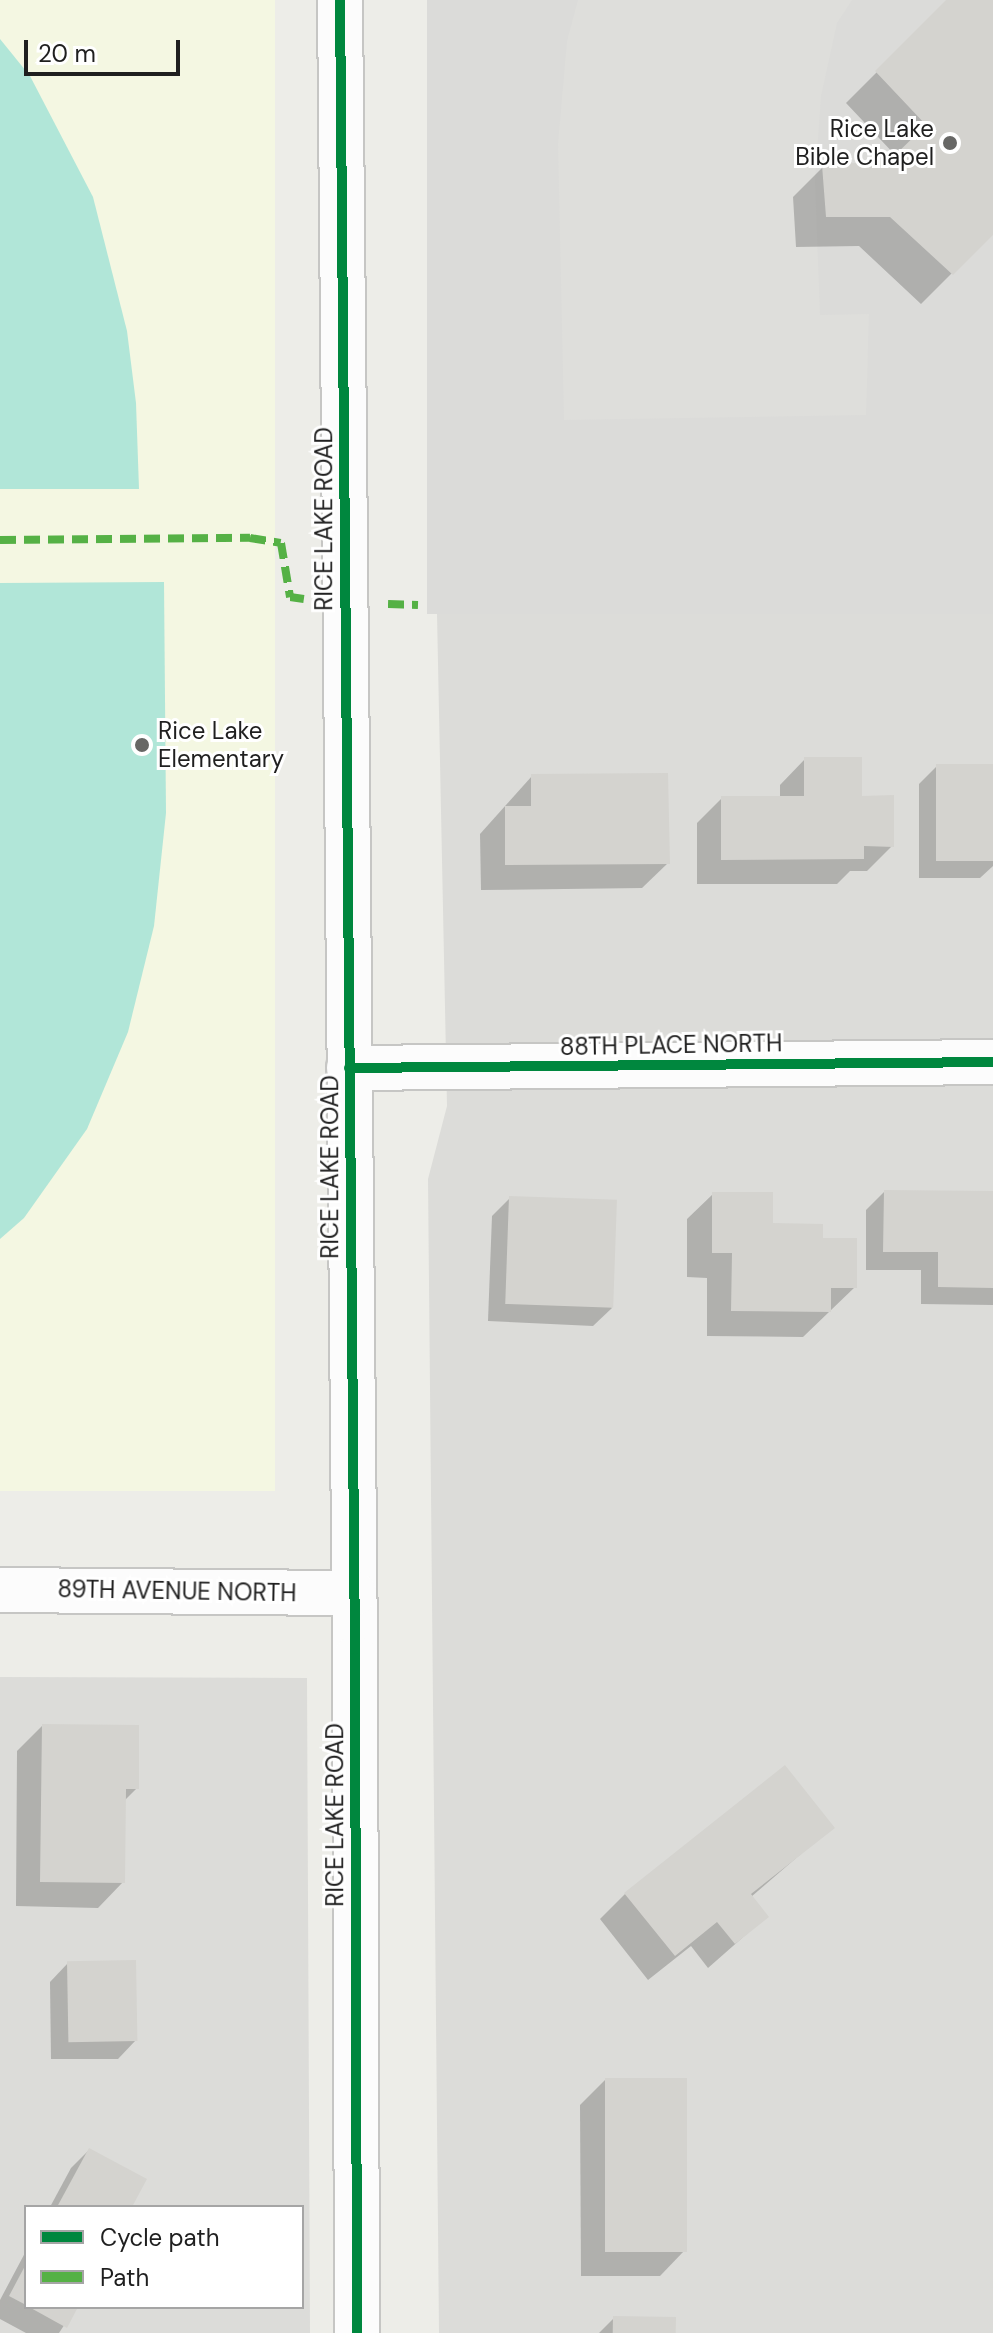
<!DOCTYPE html>
<style>
body{margin:0}
#map{position:relative;width:993px;height:2333px;overflow:hidden;background:#edede8;font-family:"DM Sans",sans-serif}
div>[style]{position:absolute}
.residential>*{inset:0;background:#dcdcd9}
.education>*{inset:0;background:#f4f7e2;transform-origin:0 0}
.religious>*{inset:0;background:#dbdbd9;transform-origin:0 0}
.pitch>*{inset:0;background:#b1e6d8}
.parking>*{inset:0;background:#dededb}
.shadow>*{inset:0;background:#0003}
.building>*{inset:0;background:#d4d3cf;transform-origin:0 0}
.roads{filter:drop-shadow(2px 0 #c6c6c4) drop-shadow(-2px 0 #c6c6c4) drop-shadow(0 2px #c6c6c4) drop-shadow(0 -2px #c6c6c4)}
.minor>*{height:44px;margin:-22px;padding:0 22px;transform-origin:22px;border-radius:22px;background:#fcfcfc}
.tertiary>*{height:44px;margin:-22px;padding:0 22px;transform-origin:22px;border-radius:22px;background:#fcfcfc}
.quiet>*{height:8px;margin-top:-4px;transform-origin:0;background:repeating-linear-gradient(90deg,#55b145 0 16px,transparent 0 24px)}
.cycleway>*{height:10px;margin:-5px;padding:0 5px;transform-origin:5px;border-radius:5px;background:#00873e}
.dots>*{width:22px;height:22px;translate:-50% -50%;box-sizing:border-box;border:4px solid #fff;border-radius:50%}
span{translate:-50% -50%;white-space:nowrap;text-align:center;line-height:1.15;-webkit-text-stroke:6px #fff;paint-order:stroke}
.poi-label{font-size:24px;color:#1f1f1f}
.right{translate:-100% -50%;text-align:right}
.left{translate:0 -50%;text-align:left}
.street-label{font-size:24px;color:#1f1f1f}
.legend{position:absolute;left:24px;top:2205px;width:280px;height:104px;box-sizing:border-box;background:#fff;border:2px solid #a5a5a5;margin:0;padding:10px 14px;list-style:none;font-size:24px;color:#1f1f1f}
.legend li{display:flex;align-items:center;gap:16px;height:40px}
.legend b{width:40px;border:2px solid #a5a5a5}
.scale{position:absolute;left:24px;top:40px;width:156px;height:36px;box-sizing:border-box;border:4px solid #1f1f1f;border-top:0;padding-left:10px;font-size:24px;line-height:28px;white-space:nowrap;color:#1f1f1f;-webkit-text-stroke:6px #fff;paint-order:stroke}
</style>
<div id="map">
<div class="residential">
<i style="clip-path:polygon(993px 602px,993px 2333px,439px 2333px,428px 1179px,447px 1106px,437px 614px)"></i>
<i style="clip-path:polygon(evenodd,0 1677px,307px 1678px,310px 2333px,0 2333px,0 1677px,26px 2207px,302px 2207px,302px 2307px,26px 2307px,26px 2207px)"></i>
</div>
<div class="education">
<i style="left:0;top:0;width:275px;height:1491px"></i>
</div>
<div class="religious">
<i style="left:427px;top:0;width:566px;height:614px"></i>
</div>
<div class="pitch">
<i style="clip-path:polygon(0 39px,30px 76px,93px 197px,127px 331px,136px 403px,139px 489px,0 489px)"></i>
<i style="clip-path:polygon(164px 582px,166px 813px,154px 926px,128px 1032px,87px 1129px,24px 1218px,0 1239px,0 583px)"></i>
</div>
<div class="parking">
<i style="clip-path:polygon(578px 0,852px 0,837px 23px,821px 96px,815px 181px,820px 315px,869px 314px,866px 415px,564px 420px,558px 144px,567px 41px)"></i>
</div>
<div class="shadow">
<i style="clip-path:polygon(949px 0,993px 0,993px 232px,921px 304px,859px 246px,796px 247px,793px 197px,823px 167px,889px 163px,896px 156px,846px 103px)"></i>
<i style="clip-path:polygon(805px 759px,860px 798px,892px 846px,867px 871px,850px 871px,837px 884px,697px 884px,697px 823px,722px 798px,780px 798px,780px 785px)"></i>
<i style="clip-path:polygon(937px 766px,993px 766px,993px 866px,980px 878px,919px 878px,919px 784px)"></i>
<i style="clip-path:polygon(532px 776px,668px 863px,642px 888px,481px 890px,480px 834px)"></i>
<i style="clip-path:polygon(884px 1192px,993px 1193px,993px 1305px,921px 1304px,921px 1270px,866px 1270px,866px 1210px)"></i>
<i style="clip-path:polygon(713px 1194px,771px 1225px,821px 1240px,855px 1287px,803px 1337px,707px 1336px,707px 1278px,687px 1277px,687px 1219px)"></i>
<i style="clip-path:polygon(510px 1198px,612px 1308px,593px 1326px,488px 1321px,492px 1216px)"></i>
<i style="clip-path:polygon(42px 1726px,137px 1788px,124px 1801px,123px 1882px,98px 1908px,16px 1906px,17px 1751px)"></i>
<i style="clip-path:polygon(832px 1827px,751px 1897px,766px 1917px,708px 1968px,691px 1946px,648px 1980px,600px 1919px,625px 1894px)"></i>
<i style="clip-path:polygon(68px 1963px,136px 2040px,118px 2059px,51px 2059px,50px 1982px)"></i>
<i style="clip-path:polygon(605px 2080px,685px 2250px,660px 2276px,581px 2276px,580px 2105px)"></i>
<i style="clip-path:polygon(89px 2150px,130px 2207px,50px 2207px,71px 2168px)"></i>
<i style="clip-path:polygon(26px 2251px,26px 2307px,76px 2307px,59px 2333px,26px 2333px,0 2319px,0 2300px)"></i>
<i style="clip-path:polygon(614px 2318px,674px 2333px,599px 2333px)"></i>
</div>
<div class="building">
<i style="clip-path:polygon(946px 0,993px 0,993px 235px,953px 275px,890px 217px,826px 217px,822px 165px,889px 161px,926px 125px,875px 71px)"></i>
<i style="clip-path:polygon(804px 757px,862px 757px,862px 796px,894px 795px,894px 847px,864px 846px,864px 859px,721px 860px,721px 796px,804px 796px)"></i>
<i style="left:936px;top:764px;width:57px;height:97px"></i>
<i style="clip-path:polygon(668px 773px,670px 864px,505px 865px,505px 806px,531px 806px,531px 774px)"></i>
<i style="clip-path:polygon(884px 1190px,993px 1191px,993px 1288px,938px 1287px,938px 1252px,883px 1252px)"></i>
<i style="clip-path:polygon(712px 1192px,773px 1192px,773px 1223px,823px 1224px,823px 1238px,857px 1238px,857px 1288px,831px 1288px,831px 1312px,731px 1311px,732px 1253px,712px 1253px)"></i>
<i style="left:509px;top:1196px;width:108px;height:108px;rotate:2deg"></i>
<i style="clip-path:polygon(42px 1724px,139px 1725px,139px 1789px,126px 1789px,125px 1883px,40px 1882px)"></i>
<i style="clip-path:polygon(785px 1765px,835px 1828px,751px 1894px,769px 1917px,735px 1944px,717px 1922px,675px 1956px,624px 1893px)"></i>
<i style="left:136px;top:1960px;width:81px;height:69px;rotate:89deg"></i>
<i style="left:605px;top:2078px;width:82px;height:174px"></i>
<i style="clip-path:polygon(89px 2148px,147px 2179px,132px 2207px,57px 2207px)"></i>
<i style="clip-path:polygon(26px 2264px,26px 2305px,9px 2296px)"></i>
<i style="clip-path:polygon(29px 2307px,78px 2307px,67px 2328px)"></i>
<i style="left:613px;top:2316px;width:63px;height:17px;rotate:1deg"></i>
</div>
<div class="roads">
<div class="minor">
<i style="left:349px;top:1068px;width:644px;rotate:-0.53deg"></i>
</div>
<div class="tertiary">
<i style="left:340px;top:0;width:1658px;rotate:89.48deg"></i>
<i style="left:355px;top:1658px;width:675px;rotate:89.83deg"></i>
<i style="left:0;top:1590px;width:354px;rotate:0.5deg"></i>
</div>
</div>
<div class="quiet">
<i style="left:0;top:540px;width:250px;rotate:-0.5deg"></i>
<i style="left:250px;top:538px;width:31px;rotate:9deg"></i>
<i style="left:281px;top:543px;width:55px;rotate:80.5deg"></i>
<i style="left:290px;top:597px;width:14px;rotate:8deg"></i>
<i style="left:388px;top:604px;width:30px;rotate:2deg"></i>
</div>
<div class="cycleway">
<i style="left:340px;top:0;width:1658px;rotate:89.48deg"></i>
<i style="left:355px;top:1658px;width:675px;rotate:89.83deg"></i>
<i style="left:349px;top:1068px;width:644px;rotate:-0.53deg"></i>
</div>
<div class="dots">
<i style="left:950px;top:143px;background:#676765"></i>
<i style="left:142px;top:745px;background:#676765"></i>
</div>
<div class="poi-label">
<span class="right" style="left:934px;top:143px">Rice Lake<br>Bible Chapel</span>
<span class="left" style="left:158px;top:745px">Rice Lake<br>Elementary</span>
</div>
<div class="street-label">
<span style="left:324px;top:519px;rotate:-90deg">RICE LAKE ROAD</span>
<span style="left:671px;top:1045px;rotate:-1deg">88TH PLACE NORTH</span>
<span style="left:330px;top:1167px;rotate:-90deg">RICE LAKE ROAD</span>
<span style="left:177px;top:1591px;rotate:1deg">89TH AVENUE NORTH</span>
<span style="left:335px;top:1815px;rotate:-90deg">RICE LAKE ROAD</span>
</div>
<ul class="legend">
<li><b style="height:10px;background:#00873e"></b>Cycle path</li>
<li><b style="height:10px;background:#55b145"></b>Path</li>
</ul>
<div class="scale">20 m</div>
</div>
